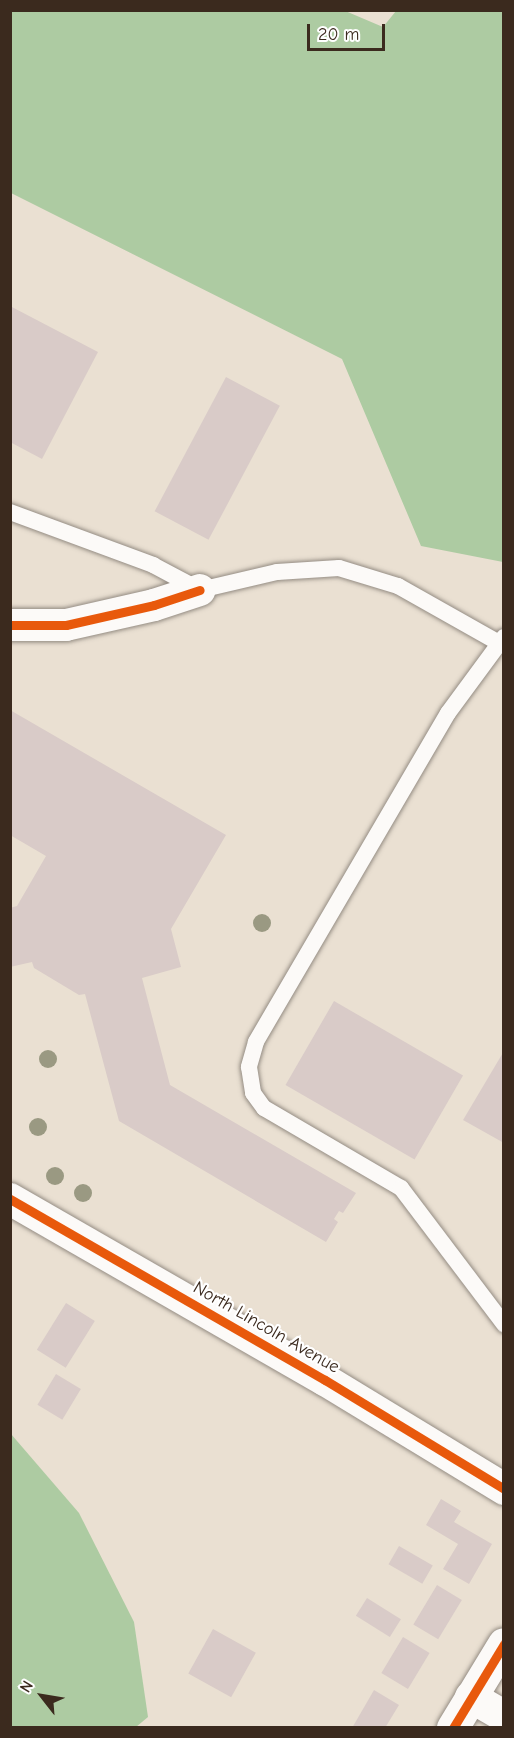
<!DOCTYPE html>
<html>
<head>
<meta charset="utf-8">
<style>
  body { margin:0 }
  #map { position:relative; width:514px; height:1738px; overflow:hidden; background:#eae0d2; font-family:"Comic Neue",sans-serif }
  div>[style] { position:absolute }
  .forest>* { inset:0; background:#adcba2 }
  .building>* { inset:0; background:#d9cbc8; transform-origin:0 0 }
  .roads { filter:drop-shadow(0 0 2px #948c83) drop-shadow(0 0 2px #948c83) }
  .service>* { height:16px; margin:-8px; padding:0 8px; transform-origin:8px; border-radius:8px; background:#fcfaf8 }
  .minor>* { height:32px; margin:-16px; padding:0 16px; transform-origin:16px; border-radius:16px; background:#fcfaf8 }
  .cycleway>* { height:9px; margin:-4.5px; padding:0 4.5px; transform-origin:4.5px; border-radius:4.5px; background:#e8590c }
  .trees>* { width:18px; height:18px; margin:-9px; border-radius:50%; background:#9a9982 }
  span { translate:-50% -50%; white-space:nowrap; text-align:center; line-height:1.15; -webkit-text-stroke:4.5px #fff; paint-order:stroke }
  .street-label { font-size:18px; color:#3b2a1e }
  .frame { position:absolute; inset:0; border:12px solid #3b2a1e; pointer-events:none }
  .north { position:absolute; left:12px; top:1666px; width:60px; height:60px; -webkit-text-stroke:4px #fff; paint-order:stroke; rotate:301deg; font-size:16px; font-weight:700; line-height:24px; text-align:center; color:#3b2a1e }
  .north::after { content:''; display:block; margin:auto; width:21px; height:27px; background:#3b2a1e; clip-path:polygon(50% 0,100% 100%,50% 72%,0 100%) }
  .scale { position:absolute; left:307px; top:24px; width:78px; height:27px; box-sizing:border-box; border:3px solid #3b2a1e; border-top:0; padding-left:8px; font-size:18px; line-height:21px; white-space:nowrap; color:#3b2a1e; -webkit-text-stroke:4px #fff; paint-order:stroke }
</style>
</head>
<body>
<div id="map">
  <div class="forest">
    <i style="clip-path:polygon(343px 10px,383px 27px,396px 11px,503px 11px,503px 562px,421px 546px,342px 359px,11px 193px,11px 11px)"></i>
    <i style="clip-path:polygon(11px 1434px,79px 1513px,134px 1622px,148px 1717px,136px 1727px,11px 1727px)"></i>
  </div>
  <div class="building">
    <i style="clip-path:polygon(10px 306px,98px 352px,42px 459px,10px 442px)"></i>
    <i style="left:226px;top:377px;width:61px;height:152px;rotate:28deg"></i>
    <i style="clip-path:polygon(10px 710px,226px 835px,171px 929px,181px 967px,142px 978px,170px 1085px,356px 1193px,343px 1213px,339px 1211px,334px 1219px,338px 1222px,326px 1242px,119px 1121px,85px 994px,79px 995px,34px 968px,32px 962px,10px 967px,10px 908px,17px 906px,46px 856px,10px 835px)"></i>
    <i style="left:334px;top:1001px;width:149px;height:97px;rotate:30deg"></i>
    <i style="clip-path:polygon(504px 1051px,504px 1143px,463px 1120px)"></i>
    <i style="left:66px;top:1303px;width:34px;height:55px;rotate:32deg"></i>
    <i style="left:56px;top:1374px;width:29px;height:36px;rotate:31deg"></i>
    <i style="clip-path:polygon(441px 1499px,461px 1511px,454px 1522px,492px 1544px,469px 1584px,443px 1569px,458px 1544px,426px 1525px)"></i>
    <i style="left:399px;top:1546px;width:39px;height:21px;rotate:30deg"></i>
    <i style="left:437px;top:1585px;width:29px;height:46px;rotate:31deg"></i>
    <i style="left:367px;top:1598px;width:40px;height:21px;rotate:32deg"></i>
    <i style="left:213px;top:1629px;width:49px;height:51px;rotate:29deg"></i>
    <i style="left:403px;top:1637px;width:31px;height:42px;rotate:31deg"></i>
    <i style="clip-path:polygon(374px 1690px,399px 1705px,385px 1728px,352px 1728px)"></i>
  </div>
  <div class="roads">
    <div class="service">
      <i style="left:10px;top:512px;width:153px;rotate:20.3deg"></i>
      <i style="left:153px;top:565px;width:53px;rotate:28deg"></i>
      <i style="left:200px;top:590px;width:79px;rotate:-13.2deg"></i>
      <i style="left:277px;top:572px;width:62px;rotate:-3.7deg"></i>
      <i style="left:339px;top:568px;width:62px;rotate:17deg"></i>
      <i style="left:398px;top:586px;width:116px;rotate:29.4deg"></i>
      <i style="left:504px;top:637px;width:94px;rotate:126.4deg"></i>
      <i style="left:448px;top:713px;width:381px;rotate:120.3deg"></i>
      <i style="left:256px;top:1042px;width:26px;rotate:106deg"></i>
      <i style="left:249px;top:1067px;width:26px;rotate:81deg"></i>
      <i style="left:253px;top:1093px;width:19px;rotate:54deg"></i>
      <i style="left:264px;top:1108px;width:159px;rotate:30.3deg"></i>
      <i style="left:401px;top:1188px;width:171px;rotate:52.9deg"></i>
    </div>
    <div class="minor">
      <i style="left:10px;top:625px;width:56px"></i>
      <i style="left:66px;top:625px;width:90px;rotate:-12.8deg"></i>
      <i style="left:154px;top:605px;width:48px;rotate:-18.1deg"></i>
      <i style="left:10px;top:1199px;width:363px;rotate:29.9deg"></i>
      <i style="left:325px;top:1380px;width:210px;rotate:31.3deg"></i>
      <i style="left:471px;top:1697px;width:38px;rotate:30deg"></i>
      <i style="left:453px;top:1728px;width:98px;rotate:-58.7deg"></i>
    </div>
  </div>
  <div class="cycleway">
    <i style="left:10px;top:625px;width:56px"></i>
    <i style="left:66px;top:625px;width:90px;rotate:-12.8deg"></i>
    <i style="left:154px;top:605px;width:48px;rotate:-18.1deg"></i>
    <i style="left:10px;top:1199px;width:363px;rotate:29.9deg"></i>
    <i style="left:325px;top:1380px;width:210px;rotate:31.3deg"></i>
    <i style="left:453px;top:1728px;width:98px;rotate:-58.7deg"></i>
  </div>
  <div class="trees">
    <i style="left:262px;top:923px"></i>
    <i style="left:48px;top:1059px"></i>
    <i style="left:38px;top:1127px"></i>
    <i style="left:55px;top:1176px"></i>
    <i style="left:83px;top:1193px"></i>
  </div>
  <div class="street-label">
    <span style="left:266px;top:1328px;rotate:30deg">North Lincoln Avenue</span>
  </div>
  <div class="frame"></div>
  <div class="north">N</div>
  <div class="scale">20 m</div>
</div>
</body>
</html>
